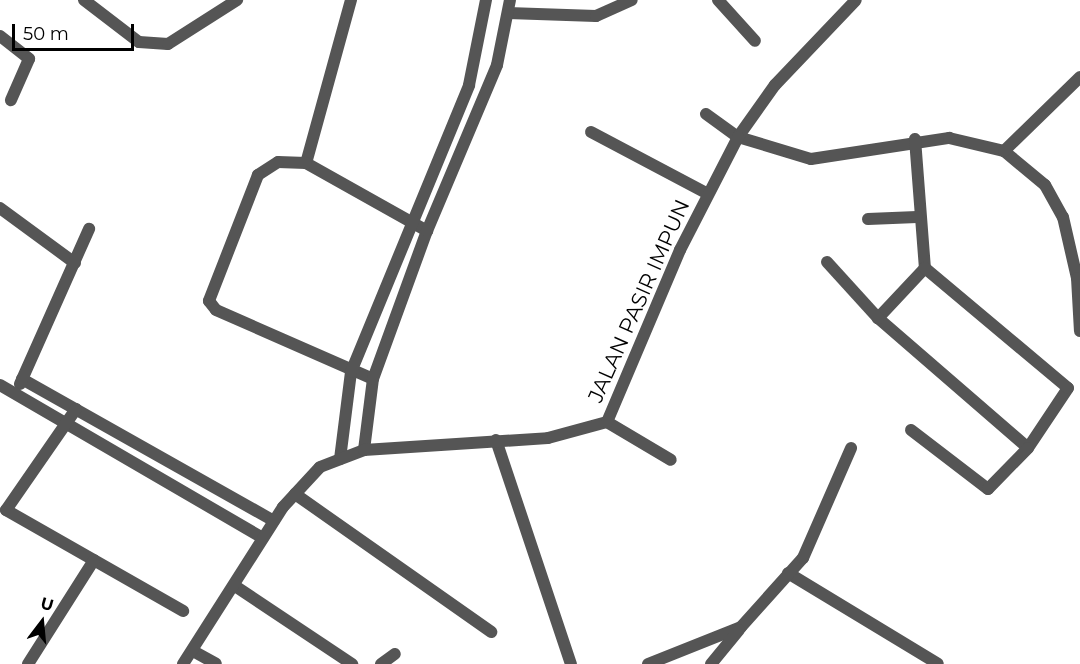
<!DOCTYPE html>
<html>
<head>
<meta charset="utf-8">
<style>
  body { margin:0 }
  #map { position:relative; width:1080px; height:664px; overflow:hidden; background:#fff; font-family:Montserrat,sans-serif }
  div>[style] { position:absolute }
  .minor>* { height:12px; margin:-6px; padding:0 6px; transform-origin:6px; border-radius:6px; background:#555 }
  .tertiary>* { height:12px; margin:-6px; padding:0 6px; transform-origin:6px; border-radius:6px; background:#555 }
  span { translate:-50% -50%; white-space:nowrap; text-align:center; line-height:1.15; -webkit-text-stroke:6px #fff; paint-order:stroke }
  .street-label { font-size:21px; color:#000 }
  .north { position:absolute; left:12px; top:592px; width:60px; height:60px; -webkit-text-stroke:4px #fff; paint-order:stroke; rotate:16deg; font-size:16px; font-weight:700; line-height:24px; text-align:center; color:#000 }
  .north::after { content:''; display:block; margin:auto; width:21px; height:27px; background:#000; clip-path:polygon(50% 0,100% 100%,50% 72%,0 100%) }
  .scale { position:absolute; left:12px; top:24px; width:122px; height:27px; box-sizing:border-box; border:3px solid #000; border-top:0; padding-left:8px; font-size:18px; line-height:21px; white-space:nowrap; color:#000; -webkit-text-stroke:4px #fff; paint-order:stroke }
</style>
</head>
<body>
<div id="map">
  <div class="minor">
    <i style="left:84px;top:0;width:69px;rotate:37.4deg"></i>
    <i style="left:139px;top:42px;width:29px;rotate:4deg"></i>
    <i style="left:168px;top:44px;width:82px;rotate:-32.5deg"></i>
    <i style="left:351px;top:0;width:169px;rotate:105.4deg"></i>
    <i style="left:306px;top:163px;width:139px;rotate:29.3deg"></i>
    <i style="left:718px;top:0;width:55px;rotate:47.9deg"></i>
    <i style="left:508px;top:13px;width:88px;rotate:2deg"></i>
    <i style="left:596px;top:16px;width:39px;rotate:-24deg"></i>
    <i style="left:0;top:36px;width:37px;rotate:38deg"></i>
    <i style="left:29px;top:59px;width:45px;rotate:113.7deg"></i>
    <i style="left:706px;top:114px;width:39px;rotate:36deg"></i>
    <i style="left:738px;top:137px;width:76px;rotate:16.8deg"></i>
    <i style="left:811px;top:159px;width:140px;rotate:-8.7deg"></i>
    <i style="left:949px;top:138px;width:57px;rotate:13.3deg"></i>
    <i style="left:1004px;top:151px;width:53px;rotate:39.7deg"></i>
    <i style="left:1045px;top:185px;width:37px;rotate:61deg"></i>
    <i style="left:1063px;top:217px;width:63px;rotate:77.1deg"></i>
    <i style="left:1077px;top:278px;width:53px;rotate:86.8deg"></i>
    <i style="left:591px;top:132px;width:132px;rotate:27.9deg"></i>
    <i style="left:738px;top:137px;width:64px;rotate:-54.6deg"></i>
    <i style="left:775px;top:85px;width:117px;rotate:-46.4deg"></i>
    <i style="left:915px;top:139px;width:129px;rotate:85.6deg"></i>
    <i style="left:925px;top:268px;width:69px;rotate:133.2deg"></i>
    <i style="left:878px;top:318px;width:198px;rotate:40.9deg"></i>
    <i style="left:1028px;top:448px;width:72px;rotate:-56.3deg"></i>
    <i style="left:1068px;top:388px;width:187px;rotate:-140deg"></i>
    <i style="left:1004px;top:151px;width:106px;rotate:-44.2deg"></i>
    <i style="left:306px;top:163px;width:28px;rotate:-178deg"></i>
    <i style="left:278px;top:162px;width:24px;rotate:147deg"></i>
    <i style="left:258px;top:175px;width:135px;rotate:111.3deg"></i>
    <i style="left:209px;top:301px;width:11px;rotate:52deg"></i>
    <i style="left:216px;top:310px;width:171px;rotate:23.7deg"></i>
    <i style="left:0;top:208px;width:93px;rotate:36.3deg"></i>
    <i style="left:868px;top:219px;width:49px;rotate:-2.3deg"></i>
    <i style="left:827px;top:262px;width:76px;rotate:47.7deg"></i>
    <i style="left:22px;top:379px;width:289px;rotate:29.4deg"></i>
    <i style="left:20px;top:384px;width:170px;rotate:-66deg"></i>
    <i style="left:0;top:385px;width:304px;rotate:30.2deg"></i>
    <i style="left:76px;top:409px;width:123px;rotate:124.7deg"></i>
    <i style="left:6px;top:510px;width:204px;rotate:29.7deg"></i>
    <i style="left:607px;top:422px;width:74px;rotate:30.7deg"></i>
    <i style="left:911px;top:430px;width:97px;rotate:37.5deg"></i>
    <i style="left:988px;top:489px;width:57px;rotate:-45.7deg"></i>
    <i style="left:496px;top:440px;width:236px;rotate:71.5deg"></i>
    <i style="left:364px;top:450px;width:72px;rotate:-82.8deg"></i>
    <i style="left:373px;top:379px;width:158px;rotate:-70deg"></i>
    <i style="left:427px;top:231px;width:180px;rotate:-67.1deg"></i>
    <i style="left:497px;top:65px;width:66px;rotate:-78.7deg"></i>
    <i style="left:340px;top:459px;width:88px;rotate:-82.8deg"></i>
    <i style="left:351px;top:372px;width:310px;rotate:-67.6deg"></i>
    <i style="left:469px;top:85px;width:87px;rotate:-78.7deg"></i>
    <i style="left:295px;top:494px;width:240px;rotate:35.1deg"></i>
    <i style="left:788px;top:573px;width:175px;rotate:31.2deg"></i>
    <i style="left:235px;top:586px;width:141px;rotate:33.7deg"></i>
    <i style="left:193px;top:651px;width:26px;rotate:29deg"></i>
    <i style="left:28px;top:664px;width:123px;rotate:-57.6deg"></i>
    <i style="left:381px;top:664px;width:17px;rotate:-36deg"></i>
    <i style="left:648px;top:664px;width:100px;rotate:-21.7deg"></i>
    <i style="left:741px;top:627px;width:93px;rotate:-48.1deg"></i>
    <i style="left:803px;top:558px;width:120px;rotate:-66.4deg"></i>
    <i style="left:711px;top:664px;width:44px;rotate:-50.5deg"></i>
  </div>
  <div class="tertiary">
    <i style="left:183px;top:664px;width:186px;rotate:-57.5deg"></i>
    <i style="left:283px;top:507px;width:54px;rotate:-47.2deg"></i>
    <i style="left:320px;top:467px;width:47px;rotate:-21.1deg"></i>
    <i style="left:364px;top:450px;width:184px;rotate:-3.7deg"></i>
    <i style="left:548px;top:438px;width:61px;rotate:-15.2deg"></i>
    <i style="left:607px;top:422px;width:187px;rotate:-67deg"></i>
    <i style="left:680px;top:250px;width:127px;rotate:-62.8deg"></i>
  </div>
  <div class="street-label">
    <span style="left:639px;top:301px;rotate:-66deg">JALAN PASIR IMPUN</span>
  </div>
  <div class="north">U</div>
  <div class="scale">50 m</div>
</div>
</body>
</html>
